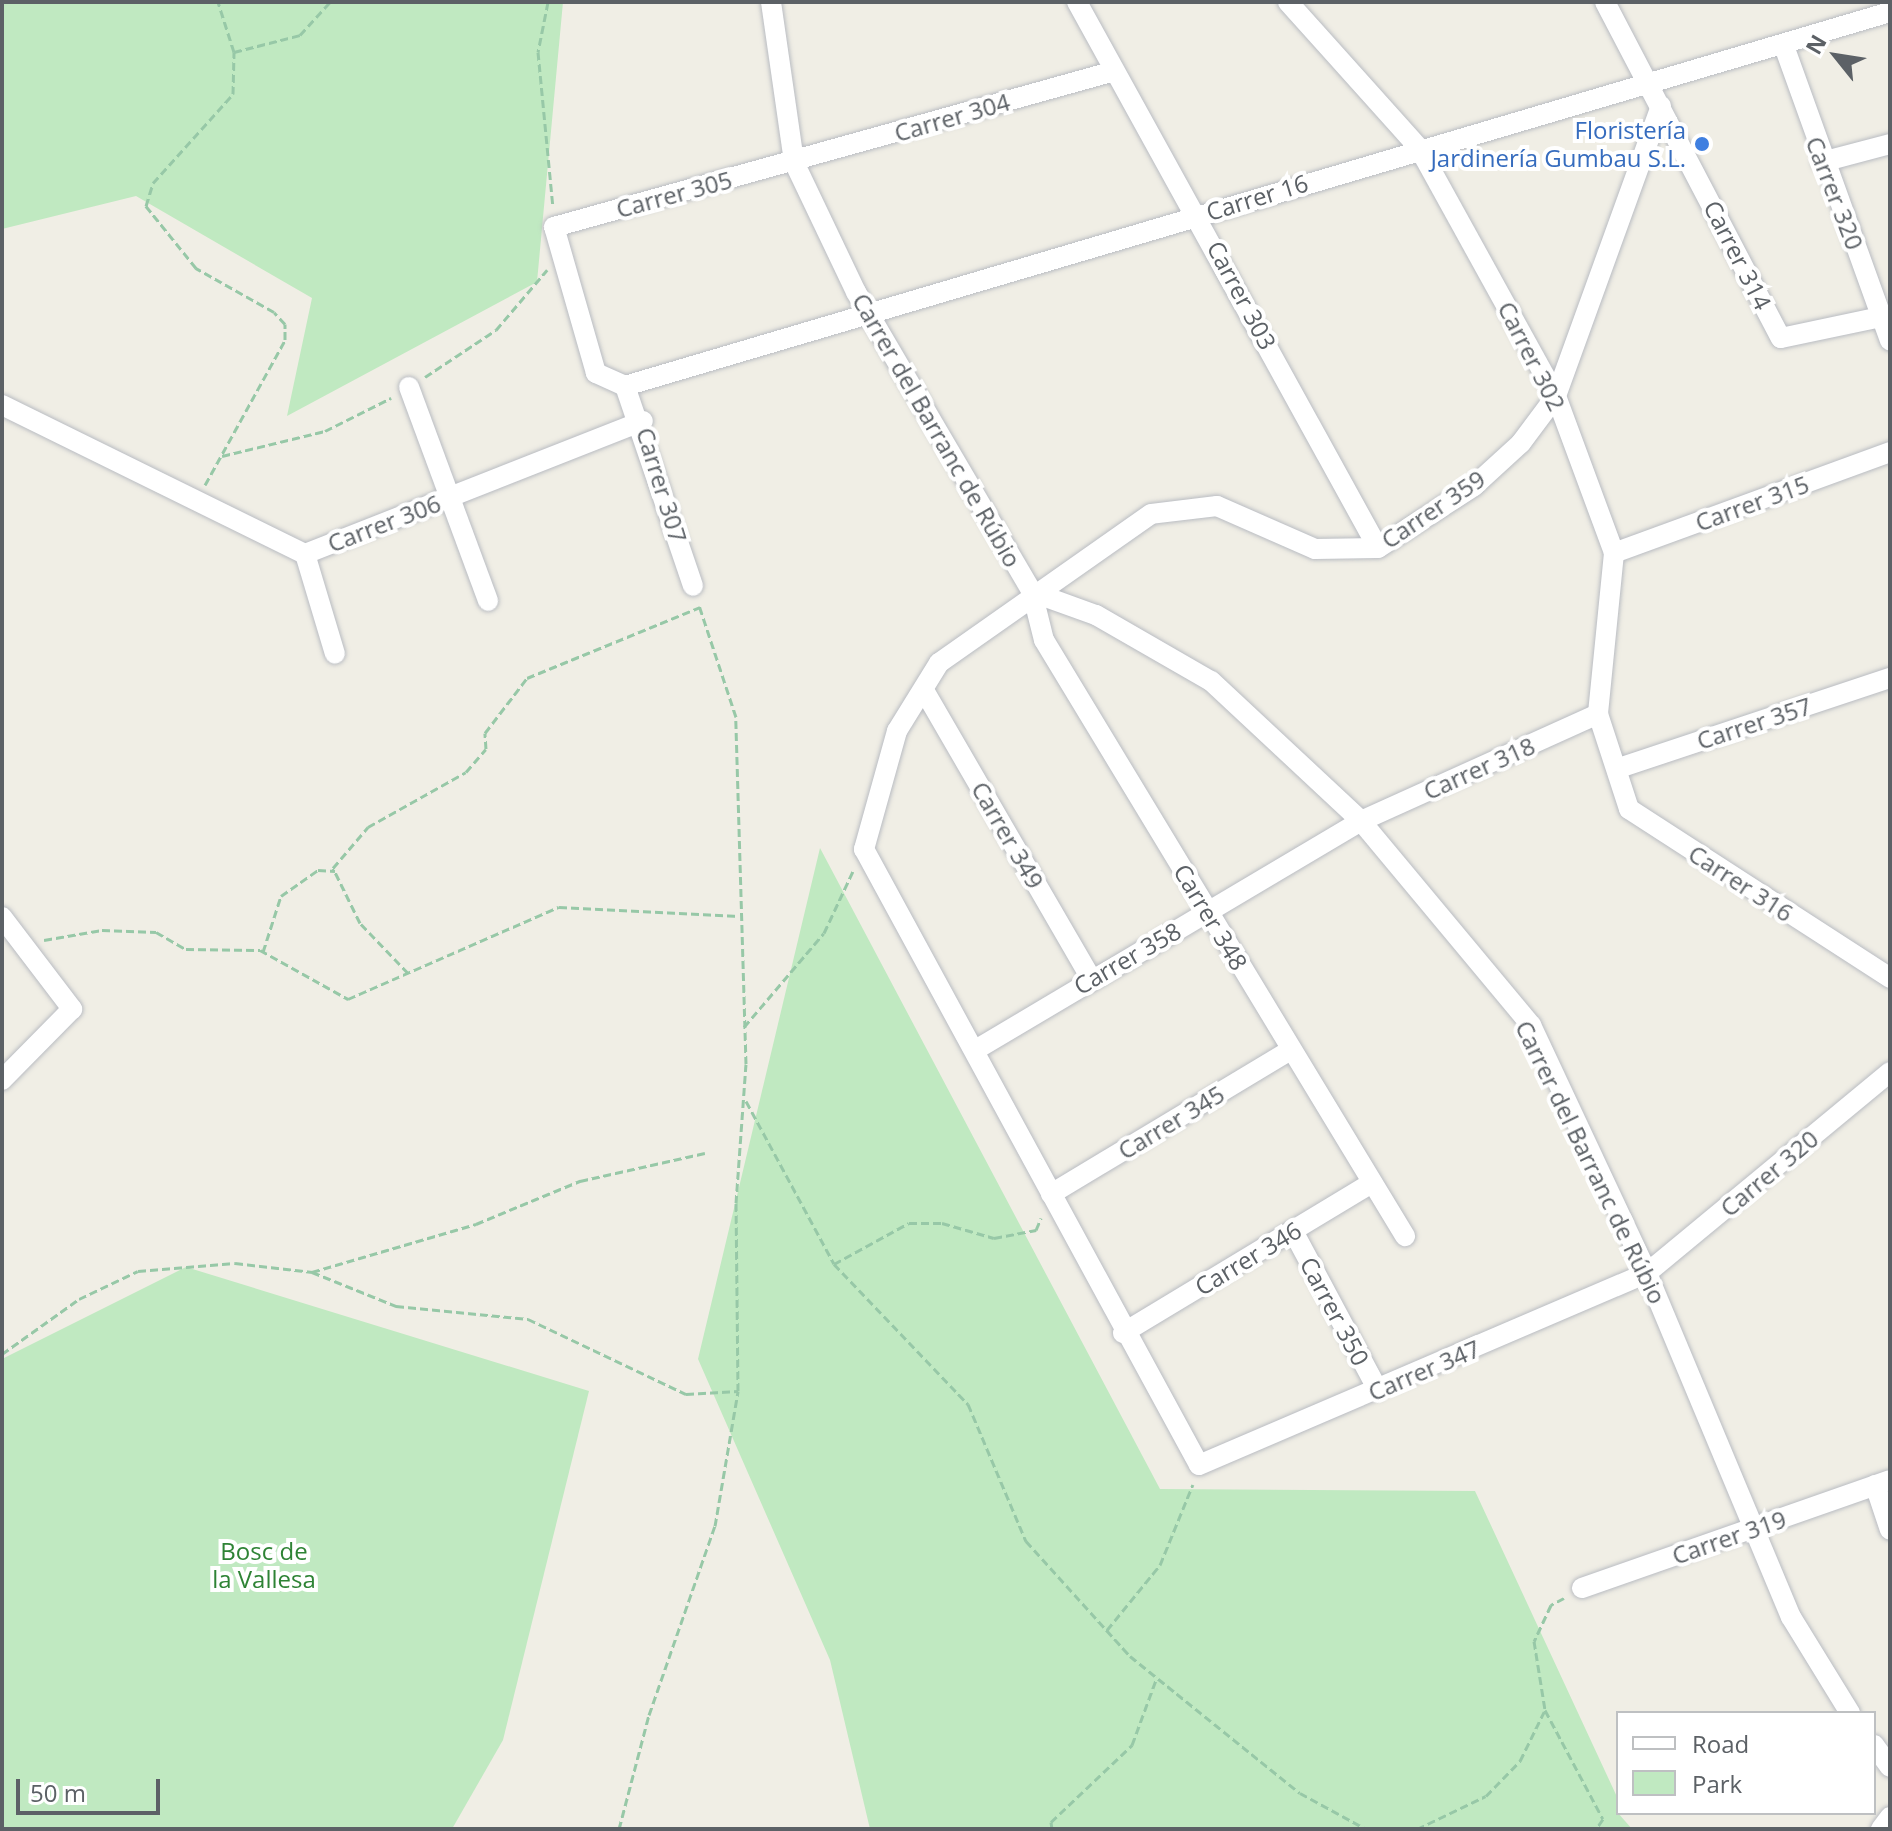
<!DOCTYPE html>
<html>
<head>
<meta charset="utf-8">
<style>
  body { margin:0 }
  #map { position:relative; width:1892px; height:1831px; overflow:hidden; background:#f0eee5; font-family:"Open Sans",sans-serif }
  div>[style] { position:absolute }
  .green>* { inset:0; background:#c0e9c1 }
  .path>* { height:3px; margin-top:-1.5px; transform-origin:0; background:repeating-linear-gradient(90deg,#97c8a7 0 8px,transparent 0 12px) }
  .roads { filter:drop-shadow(0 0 2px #b9bcc2) drop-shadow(0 0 2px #b9bcc2) }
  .minor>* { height:20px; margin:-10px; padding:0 10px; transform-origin:10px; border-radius:10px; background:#fff }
  .dots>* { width:22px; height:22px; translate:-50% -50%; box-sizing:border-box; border:4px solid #fff; border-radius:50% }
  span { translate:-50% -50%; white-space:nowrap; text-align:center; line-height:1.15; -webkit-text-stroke:8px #fff; paint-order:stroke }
  .street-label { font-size:24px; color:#5c6166 }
  .shop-label { font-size:24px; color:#366cbe }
  .right { translate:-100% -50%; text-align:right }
  .park-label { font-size:24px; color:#2e8335 }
  .frame { position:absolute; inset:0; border:4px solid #5c6166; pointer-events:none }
  .legend { position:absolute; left:1616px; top:1711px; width:260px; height:104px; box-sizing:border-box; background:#fff; border:2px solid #bec0c2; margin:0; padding:10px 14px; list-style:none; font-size:24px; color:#5c6166 }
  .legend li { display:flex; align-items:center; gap:16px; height:40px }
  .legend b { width:40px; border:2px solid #bec0c2 }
  .north { position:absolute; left:1796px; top:16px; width:80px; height:80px; -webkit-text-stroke:6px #fff; paint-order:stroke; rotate:300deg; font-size:22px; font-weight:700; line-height:32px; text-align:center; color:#5c6166 }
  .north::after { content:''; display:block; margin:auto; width:28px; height:36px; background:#5c6166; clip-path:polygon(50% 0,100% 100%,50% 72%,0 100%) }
  .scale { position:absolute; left:16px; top:1779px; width:144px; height:36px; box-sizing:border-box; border:4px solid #5c6166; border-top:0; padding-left:10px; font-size:24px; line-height:28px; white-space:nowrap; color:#5c6166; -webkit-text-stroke:6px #fff; paint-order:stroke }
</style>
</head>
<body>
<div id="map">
  <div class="green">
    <i style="clip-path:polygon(2px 2px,563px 2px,537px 282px,287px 416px,312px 298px,136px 196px,2px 229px)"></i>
    <i style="clip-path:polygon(820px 848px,1160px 1489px,1475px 1491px,1618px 1799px,1618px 1813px,1632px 1829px,870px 1829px,830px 1660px,698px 1359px)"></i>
    <i style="clip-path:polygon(186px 1267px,589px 1391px,503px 1740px,452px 1829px,2px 1829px,2px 1359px)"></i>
  </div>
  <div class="path">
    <i style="left:548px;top:2px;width:51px;rotate:101.3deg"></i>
    <i style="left:538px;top:52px;width:156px;rotate:84.5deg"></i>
    <i style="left:234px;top:52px;width:68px;rotate:-14.4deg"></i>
    <i style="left:300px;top:35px;width:45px;rotate:-47.7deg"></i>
    <i style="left:425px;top:377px;width:85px;rotate:-33.5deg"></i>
    <i style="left:496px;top:330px;width:79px;rotate:-49.6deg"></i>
    <i style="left:222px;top:456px;width:106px;rotate:-13.6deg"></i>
    <i style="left:325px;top:431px;width:74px;rotate:-26.6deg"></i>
    <i style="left:205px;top:485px;width:166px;rotate:-61.1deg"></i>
    <i style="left:285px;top:340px;width:16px;rotate:-90deg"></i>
    <i style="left:285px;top:324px;width:16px;rotate:-133deg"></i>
    <i style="left:274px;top:312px;width:90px;rotate:-150.6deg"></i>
    <i style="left:196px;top:268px;width:80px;rotate:-128.9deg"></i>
    <i style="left:146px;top:206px;width:24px;rotate:-73deg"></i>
    <i style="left:153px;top:183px;width:120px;rotate:-48deg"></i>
    <i style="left:233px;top:94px;width:42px;rotate:-88.6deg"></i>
    <i style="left:234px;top:52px;width:52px;rotate:-107.7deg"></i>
    <i style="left:44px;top:940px;width:59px;rotate:-9.8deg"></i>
    <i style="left:102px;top:930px;width:54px;rotate:2.1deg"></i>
    <i style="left:156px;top:932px;width:34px;rotate:30deg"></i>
    <i style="left:186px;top:949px;width:74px;rotate:0.8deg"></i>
    <i style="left:260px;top:950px;width:101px;rotate:29.1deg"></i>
    <i style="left:348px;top:999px;width:230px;rotate:-23.6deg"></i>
    <i style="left:559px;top:907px;width:180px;rotate:2.9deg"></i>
    <i style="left:263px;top:952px;width:59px;rotate:-72.2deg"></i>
    <i style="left:281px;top:896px;width:45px;rotate:-35.1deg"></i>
    <i style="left:318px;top:870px;width:17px;rotate:3deg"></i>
    <i style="left:408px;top:973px;width:69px;rotate:-133.8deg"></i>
    <i style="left:360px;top:923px;width:61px;rotate:-116.1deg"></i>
    <i style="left:333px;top:868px;width:54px;rotate:-49.5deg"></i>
    <i style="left:368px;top:827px;width:112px;rotate:-29.3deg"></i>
    <i style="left:466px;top:772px;width:30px;rotate:-49deg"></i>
    <i style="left:486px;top:749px;width:16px;rotate:-94deg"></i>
    <i style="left:485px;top:733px;width:69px;rotate:-52.6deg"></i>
    <i style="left:527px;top:678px;width:187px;rotate:-22.3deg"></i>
    <i style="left:744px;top:1027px;width:123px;rotate:-49.6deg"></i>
    <i style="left:824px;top:933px;width:68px;rotate:-64.9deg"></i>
    <i style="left:746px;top:1101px;width:185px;rotate:61.6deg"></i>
    <i style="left:834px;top:1264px;width:194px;rotate:46.3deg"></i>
    <i style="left:968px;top:1404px;width:149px;rotate:67.1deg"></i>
    <i style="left:1026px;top:1541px;width:155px;rotate:47.9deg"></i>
    <i style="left:1130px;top:1656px;width:218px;rotate:38.9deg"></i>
    <i style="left:1300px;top:1793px;width:75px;rotate:28.6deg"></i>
    <i style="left:834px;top:1264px;width:85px;rotate:-28.7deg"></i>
    <i style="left:909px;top:1223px;width:33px"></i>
    <i style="left:942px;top:1223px;width:54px;rotate:16.1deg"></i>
    <i style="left:994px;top:1238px;width:43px;rotate:-10.8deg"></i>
    <i style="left:1036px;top:1230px;width:13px;rotate:-67deg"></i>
    <i style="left:312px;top:1272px;width:91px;rotate:22deg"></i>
    <i style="left:396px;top:1306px;width:133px;rotate:5.6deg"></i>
    <i style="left:528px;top:1319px;width:175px;rotate:25.4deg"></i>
    <i style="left:686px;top:1394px;width:52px;rotate:-3.3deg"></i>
    <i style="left:2px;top:1354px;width:95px;rotate:-35.5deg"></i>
    <i style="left:79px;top:1299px;width:65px;rotate:-25.4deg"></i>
    <i style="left:138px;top:1271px;width:97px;rotate:-4.7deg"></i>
    <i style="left:235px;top:1263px;width:78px;rotate:6.7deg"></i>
    <i style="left:312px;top:1272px;width:171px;rotate:-16.3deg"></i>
    <i style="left:476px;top:1224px;width:113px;rotate:-22.5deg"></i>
    <i style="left:580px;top:1181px;width:128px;rotate:-12.6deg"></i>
    <i style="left:1564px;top:1598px;width:15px;rotate:152deg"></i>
    <i style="left:1551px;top:1605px;width:40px;rotate:115deg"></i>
    <i style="left:1534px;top:1641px;width:70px;rotate:80.9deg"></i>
    <i style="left:1545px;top:1710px;width:123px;rotate:62deg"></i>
    <i style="left:1603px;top:1819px;width:12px;rotate:125deg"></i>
    <i style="left:1107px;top:1630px;width:84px;rotate:-50.8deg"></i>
    <i style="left:1160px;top:1565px;width:87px;rotate:-67.8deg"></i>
    <i style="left:619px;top:1829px;width:118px;rotate:-75.3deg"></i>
    <i style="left:649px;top:1715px;width:200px;rotate:-70.8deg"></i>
    <i style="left:715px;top:1526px;width:137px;rotate:-80.3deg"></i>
    <i style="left:738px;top:1391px;width:188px;rotate:-90.6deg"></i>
    <i style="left:736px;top:1203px;width:139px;rotate:-85.9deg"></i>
    <i style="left:746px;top:1064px;width:347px;rotate:-91.7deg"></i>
    <i style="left:736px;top:717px;width:118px;rotate:-108.3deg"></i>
    <i style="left:1052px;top:1829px;width:7px;rotate:-98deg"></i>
    <i style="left:1051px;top:1822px;width:112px;rotate:-43.5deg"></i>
    <i style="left:1132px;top:1745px;width:72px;rotate:-69.8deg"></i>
    <i style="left:1417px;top:1829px;width:76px;rotate:-25.6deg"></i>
    <i style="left:1486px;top:1796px;width:49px;rotate:-45.8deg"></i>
    <i style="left:1520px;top:1761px;width:55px;rotate:-63.9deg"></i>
  </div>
  <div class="roads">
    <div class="minor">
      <i style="left:771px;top:2px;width:162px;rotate:81.8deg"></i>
      <i style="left:794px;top:162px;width:144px;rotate:64.5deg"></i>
      <i style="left:856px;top:292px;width:348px;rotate:59.6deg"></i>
      <i style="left:1032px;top:592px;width:68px;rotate:19.8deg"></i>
      <i style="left:1096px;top:615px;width:133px;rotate:29.9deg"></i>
      <i style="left:1211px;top:681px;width:205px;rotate:43deg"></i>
      <i style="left:1361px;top:821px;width:266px;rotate:50.2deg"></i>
      <i style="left:1531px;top:1025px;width:274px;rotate:64.9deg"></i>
      <i style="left:1647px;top:1273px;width:373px;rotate:67.3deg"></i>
      <i style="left:1791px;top:1617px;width:113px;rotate:58.4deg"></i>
      <i style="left:1077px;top:2px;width:623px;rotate:61.13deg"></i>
      <i style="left:1288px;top:2px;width:196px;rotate:48.1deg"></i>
      <i style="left:1419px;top:148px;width:283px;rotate:61.1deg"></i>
      <i style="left:1556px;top:396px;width:167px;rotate:69.7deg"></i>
      <i style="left:1614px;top:553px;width:162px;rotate:95.7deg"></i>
      <i style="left:1598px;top:714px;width:100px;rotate:71.9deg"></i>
      <i style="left:1629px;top:809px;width:311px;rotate:32.9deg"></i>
      <i style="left:1605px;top:2px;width:379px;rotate:62.4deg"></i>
      <i style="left:1781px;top:338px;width:111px;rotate:-11.9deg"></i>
      <i style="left:1784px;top:46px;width:313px;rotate:70.2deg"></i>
      <i style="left:1661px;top:106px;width:308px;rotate:109.9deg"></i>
      <i style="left:1556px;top:396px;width:59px;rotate:126.7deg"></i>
      <i style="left:1521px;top:443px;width:64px;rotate:137.5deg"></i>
      <i style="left:1474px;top:486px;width:114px;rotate:147.1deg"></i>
      <i style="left:1378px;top:548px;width:63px;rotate:179.1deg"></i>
      <i style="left:1315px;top:549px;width:107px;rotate:-156.3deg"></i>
      <i style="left:1217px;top:506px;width:66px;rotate:173.1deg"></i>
      <i style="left:1151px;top:514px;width:259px;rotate:144.9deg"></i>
      <i style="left:939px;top:663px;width:80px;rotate:121.7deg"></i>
      <i style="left:897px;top:731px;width:123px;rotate:105.6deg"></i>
      <i style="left:864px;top:849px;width:701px;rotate:61.46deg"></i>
      <i style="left:1199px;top:1465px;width:487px;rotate:-23.2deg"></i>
      <i style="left:1647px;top:1273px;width:315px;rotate:-39.6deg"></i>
      <i style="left:1822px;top:162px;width:70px;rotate:-14.8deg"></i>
      <i style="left:625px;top:386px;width:1319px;rotate:-16.47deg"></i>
      <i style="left:625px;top:386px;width:32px;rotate:-156deg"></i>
      <i style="left:596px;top:373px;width:152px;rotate:-106deg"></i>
      <i style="left:554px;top:227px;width:578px;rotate:-15.55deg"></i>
      <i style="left:625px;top:386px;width:211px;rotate:71.2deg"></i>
      <i style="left:409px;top:387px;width:228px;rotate:69.7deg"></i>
      <i style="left:2px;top:405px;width:338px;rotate:26.2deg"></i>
      <i style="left:305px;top:554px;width:363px;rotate:-21.5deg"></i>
      <i style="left:1614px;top:553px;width:294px;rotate:-20.1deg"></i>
      <i style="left:305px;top:554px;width:104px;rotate:73.3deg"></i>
      <i style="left:1032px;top:592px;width:49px;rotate:76deg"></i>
      <i style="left:1044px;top:640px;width:697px;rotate:58.8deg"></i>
      <i style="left:925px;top:692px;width:331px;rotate:59.9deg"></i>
      <i style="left:1619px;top:768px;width:286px;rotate:-18.4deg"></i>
      <i style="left:2px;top:917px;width:116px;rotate:52.7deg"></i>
      <i style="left:72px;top:1009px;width:100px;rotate:134.6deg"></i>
      <i style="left:977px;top:1049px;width:447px;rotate:-30.7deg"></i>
      <i style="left:1361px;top:821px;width:260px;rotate:-24.3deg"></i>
      <i style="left:1051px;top:1194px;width:280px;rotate:-31deg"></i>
      <i style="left:1293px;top:1231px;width:180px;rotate:61.9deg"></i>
      <i style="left:1123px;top:1333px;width:291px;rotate:-31.1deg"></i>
      <i style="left:1875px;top:1485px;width:47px;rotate:71.6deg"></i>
      <i style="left:1582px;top:1588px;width:326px;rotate:-19.3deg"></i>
      <i style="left:1874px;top:1745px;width:27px;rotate:54deg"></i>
      <i style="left:1881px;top:1829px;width:15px;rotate:-53deg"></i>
    </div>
  </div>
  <div class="dots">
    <i style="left:1702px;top:144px;background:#3f7fe0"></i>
  </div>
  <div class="street-label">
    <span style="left:952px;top:117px;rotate:-16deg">Carrer 304</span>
    <span style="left:1835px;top:193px;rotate:69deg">Carrer 320</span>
    <span style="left:674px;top:194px;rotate:-15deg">Carrer 305</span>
    <span style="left:1257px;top:197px;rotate:-17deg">Carrer 16</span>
    <span style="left:1738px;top:255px;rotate:63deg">Carrer 314</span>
    <span style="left:1242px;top:295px;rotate:62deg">Carrer 303</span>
    <span style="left:1532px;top:356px;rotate:63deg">Carrer 302</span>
    <span style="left:937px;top:430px;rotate:60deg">Carrer del Barranc de Rúbio</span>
    <span style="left:662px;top:485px;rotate:73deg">Carrer 307</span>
    <span style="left:1752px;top:503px;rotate:-20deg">Carrer 315</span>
    <span style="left:1433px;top:509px;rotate:-34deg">Carrer 359</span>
    <span style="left:384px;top:523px;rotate:-21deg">Carrer 306</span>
    <span style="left:1754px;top:723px;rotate:-18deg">Carrer 357</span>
    <span style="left:1479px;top:768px;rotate:-24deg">Carrer 318</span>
    <span style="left:1008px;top:835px;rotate:60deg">Carrer 349</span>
    <span style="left:1741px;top:883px;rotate:33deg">Carrer 316</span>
    <span style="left:1211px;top:917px;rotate:59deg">Carrer 348</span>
    <span style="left:1127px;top:958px;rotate:-30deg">Carrer 358</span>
    <span style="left:1171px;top:1122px;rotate:-31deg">Carrer 345</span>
    <span style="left:1591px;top:1162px;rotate:64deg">Carrer del Barranc de Rúbio</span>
    <span style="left:1769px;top:1173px;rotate:-40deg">Carrer 320</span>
    <span style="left:1248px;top:1258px;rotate:-31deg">Carrer 346</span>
    <span style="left:1335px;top:1311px;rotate:62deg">Carrer 350</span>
    <span style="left:1424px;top:1370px;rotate:-23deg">Carrer 347</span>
    <span style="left:1729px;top:1537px;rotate:-19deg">Carrer 319</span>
  </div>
  <div class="shop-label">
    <span class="right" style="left:1686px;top:144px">Floristería<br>Jardinería Gumbau S.L.</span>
  </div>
  <div class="park-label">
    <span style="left:264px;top:1565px">Bosc de<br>la Vallesa</span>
  </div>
  <div class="frame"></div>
  <ul class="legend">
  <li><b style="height:10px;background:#fff"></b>Road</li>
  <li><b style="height:22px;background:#c0e9c1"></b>Park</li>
  </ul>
  <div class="north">N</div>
  <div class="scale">50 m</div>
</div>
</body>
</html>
